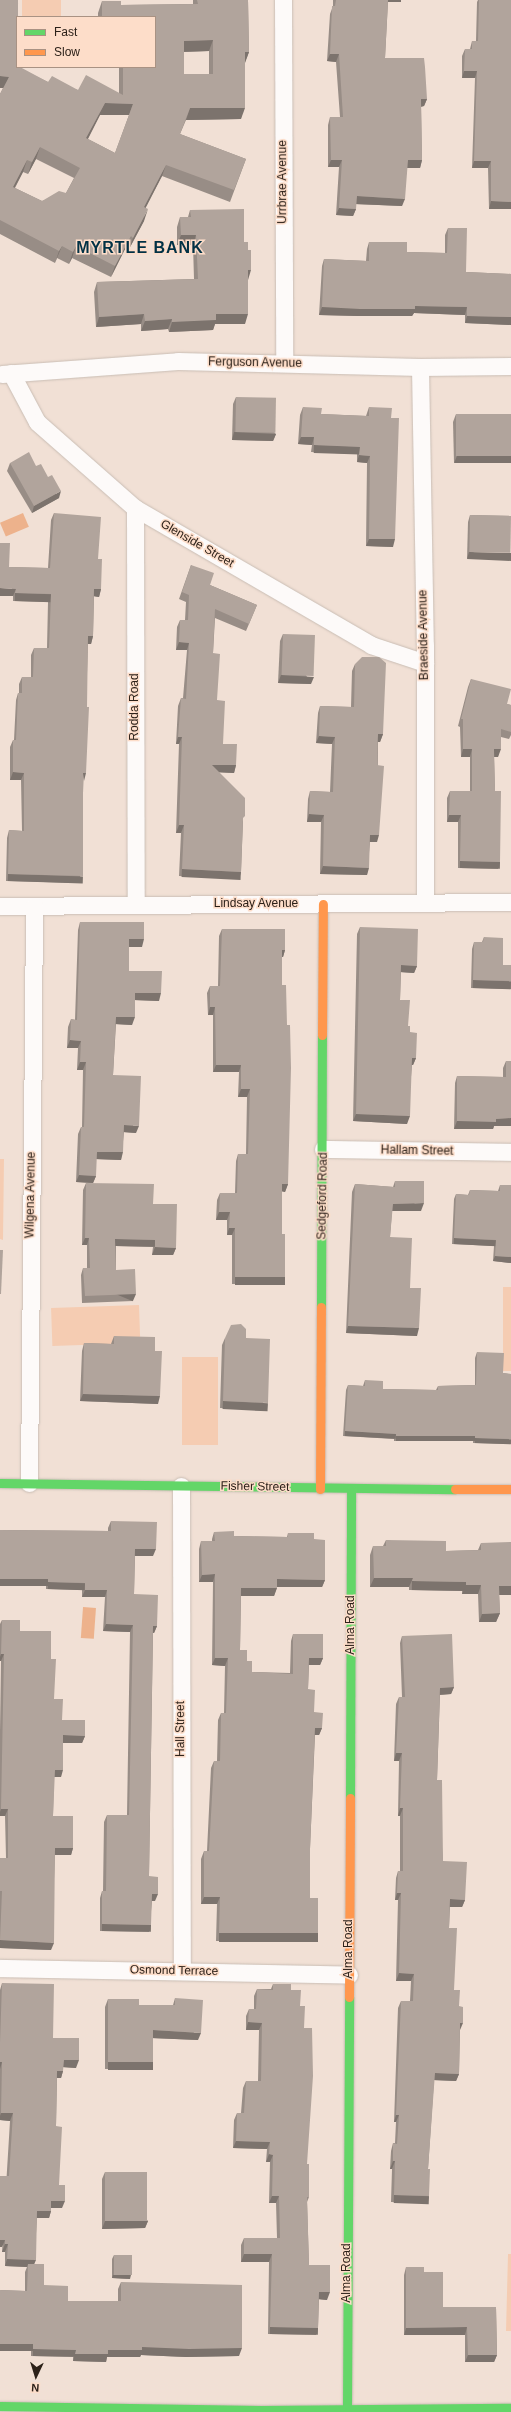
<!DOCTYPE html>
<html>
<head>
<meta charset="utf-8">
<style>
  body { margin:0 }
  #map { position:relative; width:511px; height:2412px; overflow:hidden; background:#f1e0d5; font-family:Arial,sans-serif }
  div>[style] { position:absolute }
  .green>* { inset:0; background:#f5ccb2; transform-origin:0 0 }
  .water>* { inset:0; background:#edb28c; transform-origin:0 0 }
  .roads { filter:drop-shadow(0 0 1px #c9bdb4) drop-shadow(0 0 1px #c9bdb4) }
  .street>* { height:17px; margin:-8.5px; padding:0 8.5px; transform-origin:8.5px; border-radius:8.5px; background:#fdfaf9 }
  .fast>* { height:9px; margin:-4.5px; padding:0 4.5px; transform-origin:4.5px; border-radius:4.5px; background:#63d668 }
  .slow>* { height:9px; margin:-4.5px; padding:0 4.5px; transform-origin:4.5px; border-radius:4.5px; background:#ff974d }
  .wall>* { inset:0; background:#988d86 }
  .shaded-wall>* { inset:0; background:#7c736d; transform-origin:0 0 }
  .building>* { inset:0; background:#b1a49c; transform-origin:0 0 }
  span { translate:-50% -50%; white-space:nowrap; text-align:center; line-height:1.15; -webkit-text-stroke:3px #fdddc9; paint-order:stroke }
  .street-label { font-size:12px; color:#2c2119 }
  .district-label { font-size:16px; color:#013145; font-weight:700; letter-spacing:1px }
  .legend { position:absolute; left:16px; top:16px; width:140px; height:52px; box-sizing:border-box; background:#fdddc9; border:1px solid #a99283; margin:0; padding:5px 7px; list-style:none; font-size:12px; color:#2c2119 }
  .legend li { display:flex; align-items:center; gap:8px; height:20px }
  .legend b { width:20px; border:1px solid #a99283 }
  .north { position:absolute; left:16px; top:2356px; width:40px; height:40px; -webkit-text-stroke:3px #fdddc9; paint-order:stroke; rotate:184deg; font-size:11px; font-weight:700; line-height:16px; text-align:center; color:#2c2119 }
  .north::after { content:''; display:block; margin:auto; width:14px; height:18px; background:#2c2119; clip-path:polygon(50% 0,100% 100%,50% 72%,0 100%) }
</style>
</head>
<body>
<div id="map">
  <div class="green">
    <i style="left:22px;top:0;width:39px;height:17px"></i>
    <i style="clip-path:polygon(0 1159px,4px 1159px,3px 1240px,0 1239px)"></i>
    <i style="left:503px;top:1287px;width:8px;height:84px"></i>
    <i style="left:139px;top:1305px;width:38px;height:88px;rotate:88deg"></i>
    <i style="left:182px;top:1357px;width:36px;height:88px"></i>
    <i style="clip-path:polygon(508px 2254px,511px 2254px,511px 2331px,506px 2331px)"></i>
  </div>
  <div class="water">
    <i style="left:23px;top:513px;width:15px;height:25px;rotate:67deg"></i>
    <i style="left:83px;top:1607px;width:13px;height:31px;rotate:4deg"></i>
  </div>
  <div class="roads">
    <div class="street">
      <i style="left:283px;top:0;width:363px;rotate:89.8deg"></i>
      <i style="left:420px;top:367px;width:278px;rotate:89deg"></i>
      <i style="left:425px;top:645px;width:258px;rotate:90deg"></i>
      <i style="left:11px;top:373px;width:55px;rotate:62deg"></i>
      <i style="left:37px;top:422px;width:130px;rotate:41.3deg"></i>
      <i style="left:135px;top:508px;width:273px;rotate:30.1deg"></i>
      <i style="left:371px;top:645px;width:57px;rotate:18.4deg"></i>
      <i style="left:2px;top:374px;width:176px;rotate:-4.2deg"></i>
      <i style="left:178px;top:361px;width:242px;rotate:1.4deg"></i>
      <i style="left:420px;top:367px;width:91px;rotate:-0.6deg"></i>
      <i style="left:135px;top:508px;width:397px;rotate:89.9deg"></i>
      <i style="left:0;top:906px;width:511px;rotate:-0.45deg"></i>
      <i style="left:323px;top:1149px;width:188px;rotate:0.9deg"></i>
      <i style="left:29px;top:1483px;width:577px;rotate:-89.5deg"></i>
      <i style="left:181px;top:1486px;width:485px;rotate:89.9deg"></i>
      <i style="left:0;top:1968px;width:349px;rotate:1.1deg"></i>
    </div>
    <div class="fast">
      <i style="left:321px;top:1307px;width:272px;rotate:-89.8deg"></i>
      <i style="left:0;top:1483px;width:455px;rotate:0.8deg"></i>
      <i style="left:350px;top:1798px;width:309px;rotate:-89.8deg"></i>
      <i style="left:0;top:2406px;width:261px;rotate:0.9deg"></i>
      <i style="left:261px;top:2410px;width:250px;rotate:-0.5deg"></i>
      <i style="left:347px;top:2409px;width:412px;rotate:-89.7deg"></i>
    </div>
    <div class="slow">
      <i style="left:322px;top:1035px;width:131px;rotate:-89.6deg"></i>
      <i style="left:320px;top:1489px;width:182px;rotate:-89.7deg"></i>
      <i style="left:455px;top:1489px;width:56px"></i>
      <i style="left:349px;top:1997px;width:199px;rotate:-89.7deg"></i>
    </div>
  </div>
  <div class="wall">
    <i style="clip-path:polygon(evenodd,0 0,17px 67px,48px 82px,78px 90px,119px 93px,119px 67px,155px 67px,155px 17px,98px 17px,98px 13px,102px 1px,121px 5px,193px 4px,193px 0,248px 0,249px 52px,245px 62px,241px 119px,186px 120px,180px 134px,246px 159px,230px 202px,162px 176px,145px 208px,144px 221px,129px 249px,126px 247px,111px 277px,72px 258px,69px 264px,57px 258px,55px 263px,0 234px,0 94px,3px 88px,0 88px,0 0,209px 51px,209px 74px,184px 74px,184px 52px,209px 51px,0 0,100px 115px,129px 115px,115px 153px,88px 139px,100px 115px,0 0,36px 159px,74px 178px,66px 193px,42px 201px,15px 188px,23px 172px,28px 174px,36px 159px)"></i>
    <i style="clip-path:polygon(333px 0,401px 0,400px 2px,388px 2px,385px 58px,427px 99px,424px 106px,421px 107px,422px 160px,420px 168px,407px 168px,402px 206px,356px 204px,356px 209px,353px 216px,336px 215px,339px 167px,328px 167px,328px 125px,330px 117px,340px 117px,336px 62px,327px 61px,330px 14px,333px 6px)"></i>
    <i style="clip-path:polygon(478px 0,511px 0,511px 209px,489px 209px,488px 168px,472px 168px,475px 78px,462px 78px,462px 56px,465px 49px,470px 49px,472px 41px,476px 41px,477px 2px)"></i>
    <i style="clip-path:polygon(190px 210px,244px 242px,248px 280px,245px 324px,215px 324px,213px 330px,169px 332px,168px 329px,141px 331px,141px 324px,96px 327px,94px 292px,97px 282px,194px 279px,193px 245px,177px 245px,177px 227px,180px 217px,188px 217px)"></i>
    <i style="clip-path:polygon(448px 228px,466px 272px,511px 274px,511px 325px,465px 323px,465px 315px,414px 313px,412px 316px,358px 316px,319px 315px,322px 266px,324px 259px,366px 261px,367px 249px,369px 242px,407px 252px,445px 253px,445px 235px)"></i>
    <i style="clip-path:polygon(236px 397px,276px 434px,273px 441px,232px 440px,233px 404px)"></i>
    <i style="clip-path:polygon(303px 407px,321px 414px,366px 416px,369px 407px,391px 418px,393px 547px,366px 546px,367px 463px,357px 462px,357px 454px,311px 452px,312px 445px,298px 444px,300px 415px)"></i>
    <i style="clip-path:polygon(456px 414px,511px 414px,454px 463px,453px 422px)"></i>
    <i style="clip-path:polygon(10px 463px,36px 466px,59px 498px,32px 513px,7px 471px)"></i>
    <i style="clip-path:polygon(54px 513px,98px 559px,101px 589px,99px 597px,94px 596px,93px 636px,91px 644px,88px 644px,80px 883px,6px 881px,7px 838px,9px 830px,22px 831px,21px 780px,10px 780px,10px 747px,13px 740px,14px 740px,16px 700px,18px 693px,19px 693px,19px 684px,22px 677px,31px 677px,31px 655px,34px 648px,47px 648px,48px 602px,13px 601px,13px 596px,9px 567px,48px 568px,51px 520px)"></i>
    <i style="clip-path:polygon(470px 515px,511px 516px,467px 559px,468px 522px)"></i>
    <i style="clip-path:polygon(191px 565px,210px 585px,257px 605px,246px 631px,215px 618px,213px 653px,217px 700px,223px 744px,236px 765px,234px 773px,219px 772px,243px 821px,241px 872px,239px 879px,179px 876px,181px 833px,176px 833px,179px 744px,176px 744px,178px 706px,181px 698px,183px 698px,187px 650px,176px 650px,177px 627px,180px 620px,185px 620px,186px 602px,179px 599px)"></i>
    <i style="clip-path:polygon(283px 634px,311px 684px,278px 683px,280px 641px)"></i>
    <i style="clip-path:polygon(355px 664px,383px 734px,380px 742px,378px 742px,377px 842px,370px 842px,367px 875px,320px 874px,321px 822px,307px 822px,308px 799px,310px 791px,330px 792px,332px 744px,316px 743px,318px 713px,320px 706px,351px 707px,352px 671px)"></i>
    <i style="clip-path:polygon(471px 679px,507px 704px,511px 705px,511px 735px,509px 739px,501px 737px,498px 757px,494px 757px,495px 791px,500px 862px,498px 869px,458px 868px,458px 822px,447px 822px,447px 798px,450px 791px,470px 791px,470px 757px,461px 757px,460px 727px,458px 726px,468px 687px)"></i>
    <i style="clip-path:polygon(80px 922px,142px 947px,129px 947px,129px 971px,159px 1001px,135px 1000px,132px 1025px,116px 1024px,113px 1075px,136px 1133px,124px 1132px,121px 1160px,96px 1159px,96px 1176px,93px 1183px,76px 1182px,78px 1134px,81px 1127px,82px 1127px,83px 1070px,77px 1070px,78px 1048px,67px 1048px,68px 1027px,71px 1019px,75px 1020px,78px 930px)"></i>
    <i style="clip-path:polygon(360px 927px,417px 966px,414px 973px,401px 972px,400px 1000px,410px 1032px,416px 1058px,413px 1065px,412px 1065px,407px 1124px,353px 1121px,357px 934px)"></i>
    <i style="clip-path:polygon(222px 929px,285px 950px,283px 957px,282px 957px,282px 985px,288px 1184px,285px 1192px,282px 1191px,282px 1284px,232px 1284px,232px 1235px,227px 1235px,227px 1220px,216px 1220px,217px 1200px,220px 1193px,235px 1193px,236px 1161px,238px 1154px,246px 1154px,247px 1097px,238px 1097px,239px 1072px,213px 1072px,213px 1015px,208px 1015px,207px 993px,210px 986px,218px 986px,219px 936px)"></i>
    <i style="clip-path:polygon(484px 937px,503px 965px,511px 965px,511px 989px,471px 988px,472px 949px,474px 942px,482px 942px)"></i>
    <i style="clip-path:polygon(506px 1061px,511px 1061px,511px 1126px,494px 1126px,493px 1129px,454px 1129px,455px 1083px,457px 1076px,503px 1077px,503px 1068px)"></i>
    <i style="clip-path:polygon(395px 1181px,421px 1211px,392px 1211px,390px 1237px,417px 1336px,346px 1333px,352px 1192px,355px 1184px,393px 1187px)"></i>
    <i style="clip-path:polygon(86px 1183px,153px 1204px,176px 1248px,173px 1255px,152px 1255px,153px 1247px,116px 1246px,116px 1270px,133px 1301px,82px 1303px,81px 1275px,83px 1268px,87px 1268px,87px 1245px,82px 1245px,83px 1190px)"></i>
    <i style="clip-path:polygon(500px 1185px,511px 1185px,511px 1263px,493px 1261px,494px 1246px,452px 1244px,454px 1199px,456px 1194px,468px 1195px,470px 1190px,498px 1191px)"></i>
    <i style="clip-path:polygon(114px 1336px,155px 1351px,158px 1404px,80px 1401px,82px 1351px,84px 1343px,111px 1344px)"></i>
    <i style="clip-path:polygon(225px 1338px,246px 1338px,265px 1410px,220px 1408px,222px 1345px)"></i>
    <i style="clip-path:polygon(477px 1352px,503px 1373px,511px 1374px,511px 1444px,473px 1443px,473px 1441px,394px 1441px,394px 1439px,343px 1436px,346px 1390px,348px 1385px,363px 1386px,365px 1380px,383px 1389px,436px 1390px,438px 1386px,475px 1385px,475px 1358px)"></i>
    <i style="clip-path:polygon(111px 1521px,153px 1556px,135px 1556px,134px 1594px,157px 1626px,154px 1633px,153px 1633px,149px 1876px,155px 1901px,152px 1901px,149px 1932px,100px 1931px,100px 1898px,102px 1891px,103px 1891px,104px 1822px,107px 1815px,127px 1815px,130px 1632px,103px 1631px,105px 1597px,82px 1597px,82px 1590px,46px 1589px,46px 1586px,0 1586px,0 1530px,108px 1531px,108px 1528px)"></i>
    <i style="clip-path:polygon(214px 1532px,234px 1536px,287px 1537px,288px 1533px,314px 1539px,325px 1580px,322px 1587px,277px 1587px,274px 1596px,241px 1596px,240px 1650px,252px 1672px,290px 1673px,291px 1641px,293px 1634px,323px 1658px,320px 1665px,309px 1665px,308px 1689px,314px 1712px,322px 1728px,319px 1735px,315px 1735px,310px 1849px,310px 1898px,315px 1941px,216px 1941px,217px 1904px,201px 1904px,201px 1859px,204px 1851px,207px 1851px,211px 1768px,214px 1761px,217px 1761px,218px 1720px,221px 1713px,224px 1713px,225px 1666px,212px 1665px,213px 1582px,199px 1582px,199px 1549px,201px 1541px,212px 1541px,212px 1539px)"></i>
    <i style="clip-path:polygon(386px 1540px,446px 1551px,478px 1550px,481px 1543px,511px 1595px,499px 1595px,500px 1613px,496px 1622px,479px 1622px,478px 1594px,462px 1594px,462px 1591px,409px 1590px,409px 1587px,370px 1587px,370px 1555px,373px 1546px,383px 1546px)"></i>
    <i style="clip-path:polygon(2px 1620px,20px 1631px,51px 1659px,54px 1699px,62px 1720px,85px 1736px,82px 1743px,63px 1743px,61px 1777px,54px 1777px,53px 1816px,73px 1848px,71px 1855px,55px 1855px,51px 1950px,0 1948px,0 1859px,6px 1858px,5px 1816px,0 1816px,0 1731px,1px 1661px,0 1661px,0 1624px)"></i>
    <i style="clip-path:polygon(402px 1636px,454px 1687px,451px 1694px,440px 1695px,437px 1780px,443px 1861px,465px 1900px,462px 1907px,450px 1907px,449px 1928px,454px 1990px,459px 2006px,460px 2030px,459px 2074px,456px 2081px,434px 2080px,428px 2169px,429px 2196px,427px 2203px,391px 2202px,392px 2169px,390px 2169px,391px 2151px,393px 2143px,395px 2143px,396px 2122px,394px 2122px,398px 2008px,401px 2001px,410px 2001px,411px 1981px,396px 1981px,398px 1900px,395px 1900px,396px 1878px,398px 1871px,400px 1871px,400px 1816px,398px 1816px,399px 1761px,394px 1761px,396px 1704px,399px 1697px,402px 1697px,400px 1643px)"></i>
    <i style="clip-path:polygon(2px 1983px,53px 2038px,76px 2068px,63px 2067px,63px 2071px,61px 2078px,57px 2078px,56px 2126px,59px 2185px,62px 2208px,51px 2208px,51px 2211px,49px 2218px,37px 2218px,34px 2264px,44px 2285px,68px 2301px,118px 2301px,118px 2289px,121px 2282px,239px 2356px,186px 2357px,141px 2355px,140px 2357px,107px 2357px,106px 2362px,73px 2361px,73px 2357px,31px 2356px,31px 2351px,0 2351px,0 2290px,25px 2291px,25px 2272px,27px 2267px,5px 2266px,5px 2252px,2px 2252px,10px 2121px,0 2120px,0 1990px)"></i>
    <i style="clip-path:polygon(273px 1984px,291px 1990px,300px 2006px,304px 2028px,307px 2164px,309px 2197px,307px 2202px,309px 2265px,327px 2300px,319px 2299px,318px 2328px,316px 2335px,268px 2334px,269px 2262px,241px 2262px,241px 2245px,244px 2238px,277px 2238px,276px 2203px,269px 2203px,270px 2162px,266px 2162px,267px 2149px,233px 2148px,234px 2120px,237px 2113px,241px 2113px,243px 2088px,246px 2081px,258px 2081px,259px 2030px,246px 2030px,246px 2016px,249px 2009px,254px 2009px,254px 1996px,257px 1989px,271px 1989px)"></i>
    <i style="clip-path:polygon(175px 1998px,198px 2040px,153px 2038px,150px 2069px,105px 2069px,105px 2007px,108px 1999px,139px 2005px,173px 2005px)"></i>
    <i style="clip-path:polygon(105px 2172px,148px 2221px,145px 2228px,102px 2229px,102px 2179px)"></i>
    <i style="clip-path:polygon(114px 2255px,130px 2279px,112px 2278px,112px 2259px)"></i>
    <i style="clip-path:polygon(406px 2267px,424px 2272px,443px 2307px,496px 2307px,497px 2355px,494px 2362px,465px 2362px,465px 2335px,404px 2335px,404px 2275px)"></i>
  </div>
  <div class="shaded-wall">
    <i style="left:386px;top:0;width:15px;height:2px"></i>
    <i style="clip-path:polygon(213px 40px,209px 51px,179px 52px,184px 41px)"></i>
    <i style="clip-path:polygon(245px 52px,249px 52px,245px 63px)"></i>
    <i style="clip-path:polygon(330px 54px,339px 54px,336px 62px,327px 61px)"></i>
    <i style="clip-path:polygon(464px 71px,477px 71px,475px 78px,462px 78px)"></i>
    <i style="clip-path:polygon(0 76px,9px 77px,5px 88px,0 88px)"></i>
    <i style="clip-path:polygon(421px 99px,427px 99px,424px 106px,418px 107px)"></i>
    <i style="clip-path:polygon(105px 103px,133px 104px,129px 115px,100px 115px,82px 150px,86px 138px)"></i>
    <i style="clip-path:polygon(190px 108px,245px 108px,241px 119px,186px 120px)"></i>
    <i style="clip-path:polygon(40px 147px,36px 159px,28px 174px,32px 162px)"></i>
    <i style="clip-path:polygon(27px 160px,23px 172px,9px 198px,13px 187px)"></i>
    <i style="clip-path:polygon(331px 160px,342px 160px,339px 167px,328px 167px)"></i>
    <i style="clip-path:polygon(408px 160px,422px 160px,420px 168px,405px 168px)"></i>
    <i style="clip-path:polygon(474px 161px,491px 161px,488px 168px,472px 168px)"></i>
    <i style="clip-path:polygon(166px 165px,162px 176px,140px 219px,144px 207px)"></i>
    <i style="clip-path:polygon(357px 196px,405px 199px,402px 206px,354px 204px)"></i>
    <i style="clip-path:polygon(491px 201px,511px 202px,511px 209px,489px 209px)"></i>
    <i style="clip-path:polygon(339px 208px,356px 209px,353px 216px,336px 215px)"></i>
    <i style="clip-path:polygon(148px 209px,144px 221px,129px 249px,133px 238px)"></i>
    <i style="clip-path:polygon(181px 235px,196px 235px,193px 245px,177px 245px)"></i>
    <i style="clip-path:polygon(131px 236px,126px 247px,111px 277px,115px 266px)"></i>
    <i style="clip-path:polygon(62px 246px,57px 258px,55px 263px,59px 251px)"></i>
    <i style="clip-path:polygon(76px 246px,72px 258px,69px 264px,73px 252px)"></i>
    <i style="clip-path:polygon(248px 270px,251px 270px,248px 280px)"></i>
    <i style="clip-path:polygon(415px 306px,467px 307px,465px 315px,414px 313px,412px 316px,358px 316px,319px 315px,322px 307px)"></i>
    <i style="clip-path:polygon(144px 314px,141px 324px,96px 327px,99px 317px)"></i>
    <i style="clip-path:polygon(216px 314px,248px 314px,245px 324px,215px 324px,213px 330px,169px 332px,172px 322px)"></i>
    <i style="clip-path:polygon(467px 316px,511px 317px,511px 325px,465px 323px)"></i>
    <i style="clip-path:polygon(172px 319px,168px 329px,141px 331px,145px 321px)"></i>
    <i style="clip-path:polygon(234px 432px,276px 434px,273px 441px,232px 440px)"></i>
    <i style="clip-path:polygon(301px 437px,314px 437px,312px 445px,298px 444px)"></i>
    <i style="left:314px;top:445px;width:46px;height:8px;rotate:2deg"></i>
    <i style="clip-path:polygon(359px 455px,370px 456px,367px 463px,357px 462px)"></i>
    <i style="clip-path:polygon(511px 455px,511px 463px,454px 463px,457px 456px)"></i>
    <i style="clip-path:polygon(61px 491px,59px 498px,32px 513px,34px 506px)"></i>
    <i style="clip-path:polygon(369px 539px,395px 539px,393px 547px,366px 546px)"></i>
    <i style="clip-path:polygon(469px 552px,511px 553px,511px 561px,467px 559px)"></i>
    <i style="clip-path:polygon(0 588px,16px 589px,13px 596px,0 596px)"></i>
    <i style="clip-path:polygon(94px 589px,101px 589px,99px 597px,92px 596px)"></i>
    <i style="left:15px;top:593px;width:36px;height:8px;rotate:2deg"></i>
    <i style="clip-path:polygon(88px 636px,93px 636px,91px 644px,85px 644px)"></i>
    <i style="clip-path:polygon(179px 642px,189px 643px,187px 650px,176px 650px)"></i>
    <i style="clip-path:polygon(281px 675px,314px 677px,311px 684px,278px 683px)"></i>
    <i style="clip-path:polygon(378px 734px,383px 734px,380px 742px,376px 742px)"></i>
    <i style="clip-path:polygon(319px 736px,335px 737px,332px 744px,316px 743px)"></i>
    <i style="clip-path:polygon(178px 737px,182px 737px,179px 744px,176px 744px)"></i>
    <i style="clip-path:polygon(463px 749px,472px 749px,470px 757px,461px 757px)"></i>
    <i style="clip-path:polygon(494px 749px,501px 749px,498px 757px,492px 757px)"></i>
    <i style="clip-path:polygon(212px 765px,236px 765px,234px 773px,209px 772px)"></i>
    <i style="clip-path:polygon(13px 772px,24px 773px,21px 780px,10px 780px)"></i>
    <i style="clip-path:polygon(83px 773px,86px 773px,84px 781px)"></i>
    <i style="clip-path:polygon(309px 814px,324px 815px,321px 822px,307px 822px)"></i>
    <i style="clip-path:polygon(449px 815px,461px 815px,458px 822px,447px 822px)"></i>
    <i style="clip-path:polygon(179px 825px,184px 825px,181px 833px,176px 833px)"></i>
    <i style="clip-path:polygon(370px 835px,379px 835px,377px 842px,368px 842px)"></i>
    <i style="left:460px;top:861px;width:40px;height:7px;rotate:1deg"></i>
    <i style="clip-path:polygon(323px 866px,369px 868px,367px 875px,320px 874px)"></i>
    <i style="left:182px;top:869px;width:59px;height:8px;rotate:3deg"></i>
    <i style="left:8px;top:874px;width:75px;height:7px;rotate:2deg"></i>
    <i style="clip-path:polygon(129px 939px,144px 939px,142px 947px,126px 947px)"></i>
    <i style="clip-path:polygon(282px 950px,285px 950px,283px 957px,279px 957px)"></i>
    <i style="clip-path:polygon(401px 965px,417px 966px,414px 973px,399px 972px)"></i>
    <i style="left:473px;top:980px;width:38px;height:8px;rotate:2deg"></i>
    <i style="clip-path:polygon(135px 993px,161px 993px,159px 1001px,133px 1000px)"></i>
    <i style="clip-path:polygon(210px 1007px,215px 1007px,213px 1015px,208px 1015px)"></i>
    <i style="clip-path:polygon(116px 1017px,135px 1017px,132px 1025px,114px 1024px)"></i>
    <i style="clip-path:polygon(70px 1040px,81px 1041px,78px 1048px,67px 1048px)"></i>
    <i style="clip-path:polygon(412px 1058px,416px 1058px,413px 1065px,410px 1065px)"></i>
    <i style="clip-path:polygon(80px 1062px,86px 1062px,83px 1070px,77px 1070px)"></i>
    <i style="clip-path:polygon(216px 1065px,241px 1065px,239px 1072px,213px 1072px)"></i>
    <i style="clip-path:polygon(241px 1089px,250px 1089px,247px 1097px,238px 1097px)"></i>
    <i style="clip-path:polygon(356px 1114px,410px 1116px,407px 1124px,353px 1121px)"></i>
    <i style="clip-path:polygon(511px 1118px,511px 1126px,494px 1126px,493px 1129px,454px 1129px,457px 1121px,496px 1119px)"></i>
    <i style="clip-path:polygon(124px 1125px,139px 1126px,136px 1133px,122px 1132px)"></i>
    <i style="clip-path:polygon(97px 1152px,123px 1152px,121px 1160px,94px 1159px)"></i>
    <i style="clip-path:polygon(79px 1175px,96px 1176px,93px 1183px,76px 1182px)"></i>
    <i style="clip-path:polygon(282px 1184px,288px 1184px,285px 1192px,280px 1191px)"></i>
    <i style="clip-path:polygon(424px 1203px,421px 1211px,390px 1211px,393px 1204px)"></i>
    <i style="clip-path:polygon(219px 1212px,230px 1212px,227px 1220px,216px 1220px)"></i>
    <i style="clip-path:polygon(229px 1228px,235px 1228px,232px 1235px,227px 1235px)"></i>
    <i style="clip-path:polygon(85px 1238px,89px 1238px,87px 1245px,82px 1245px)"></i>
    <i style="left:454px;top:1238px;width:42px;height:6px;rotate:3deg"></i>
    <i style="left:115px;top:1239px;width:40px;height:7px;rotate:1deg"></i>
    <i style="clip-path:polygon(155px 1247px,176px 1248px,173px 1255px,152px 1255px)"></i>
    <i style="clip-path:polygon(495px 1256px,511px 1257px,511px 1263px,493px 1261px)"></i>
    <i style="left:235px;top:1277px;width:50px;height:8px"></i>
    <i style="left:136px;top:1294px;width:8px;height:51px;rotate:113deg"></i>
    <i style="clip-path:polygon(348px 1326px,419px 1328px,417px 1336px,346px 1333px)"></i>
    <i style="clip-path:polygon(83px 1394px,160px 1396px,158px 1404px,80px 1401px)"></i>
    <i style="left:223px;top:1401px;width:45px;height:8px;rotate:3deg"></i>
    <i style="left:345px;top:1431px;width:51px;height:5px;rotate:3deg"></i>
    <i style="left:396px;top:1436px;width:79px;height:5px"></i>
    <i style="left:475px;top:1438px;width:36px;height:5px;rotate:2deg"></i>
    <i style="clip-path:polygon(135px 1549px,156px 1549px,153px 1556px,133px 1556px)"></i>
    <i style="clip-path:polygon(215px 1574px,213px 1582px,199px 1582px,202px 1575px)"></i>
    <i style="clip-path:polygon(374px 1578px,413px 1578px,409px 1587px,370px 1587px)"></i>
    <i style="left:0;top:1579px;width:48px;height:7px"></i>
    <i style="clip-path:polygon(277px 1579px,325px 1580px,322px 1587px,274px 1587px)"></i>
    <i style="left:412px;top:1581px;width:54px;height:9px;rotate:1deg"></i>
    <i style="left:48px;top:1582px;width:37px;height:7px;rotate:2deg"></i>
    <i style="clip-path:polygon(466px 1585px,481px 1585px,478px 1594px,462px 1594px)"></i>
    <i style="clip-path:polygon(499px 1586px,511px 1586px,511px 1595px,496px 1595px)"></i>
    <i style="clip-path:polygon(241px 1588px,277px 1588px,274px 1596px,238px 1596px)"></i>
    <i style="clip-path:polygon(85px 1590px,107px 1590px,105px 1597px,82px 1597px)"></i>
    <i style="clip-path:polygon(500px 1613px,496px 1622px,479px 1622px,482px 1614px)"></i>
    <i style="clip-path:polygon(106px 1624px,133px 1625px,130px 1632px,103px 1631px)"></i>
    <i style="clip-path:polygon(153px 1626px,157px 1626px,154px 1633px,151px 1632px)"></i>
    <i style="clip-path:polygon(1px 1654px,4px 1654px,1px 1661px,0 1661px,0 1657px)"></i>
    <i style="clip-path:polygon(215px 1658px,228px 1658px,225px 1666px,212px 1665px)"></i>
    <i style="clip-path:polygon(309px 1658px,323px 1658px,320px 1665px,307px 1665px)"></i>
    <i style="clip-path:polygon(454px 1687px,451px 1694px,437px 1695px,440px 1688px)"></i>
    <i style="clip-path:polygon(315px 1728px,322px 1728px,319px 1735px,312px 1735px)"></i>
    <i style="clip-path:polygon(63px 1735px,85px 1736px,82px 1743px,61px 1743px)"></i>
    <i style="clip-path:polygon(396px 1753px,402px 1753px,399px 1761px,394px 1761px)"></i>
    <i style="clip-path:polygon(55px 1770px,63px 1770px,61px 1777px,52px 1777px)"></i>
    <i style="clip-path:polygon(400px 1808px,403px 1808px,400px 1816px,398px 1816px)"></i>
    <i style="clip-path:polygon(1px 1809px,8px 1809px,5px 1816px,0 1816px,0 1812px)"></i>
    <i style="clip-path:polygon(55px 1848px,73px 1848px,71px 1855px,52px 1855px)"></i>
    <i style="clip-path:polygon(397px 1893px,401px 1893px,398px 1900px,395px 1900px)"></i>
    <i style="clip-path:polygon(152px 1894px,158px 1894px,155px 1901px,149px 1901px)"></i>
    <i style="clip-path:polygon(204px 1897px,220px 1897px,217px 1904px,201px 1904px)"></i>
    <i style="clip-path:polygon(450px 1899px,465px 1900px,462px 1907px,447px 1907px)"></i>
    <i style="left:102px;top:1924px;width:49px;height:7px;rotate:1deg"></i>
    <i style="left:219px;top:1933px;width:99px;height:9px"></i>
    <i style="clip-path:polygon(0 1940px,54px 1943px,51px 1950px,0 1948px)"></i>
    <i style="clip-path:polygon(399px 1973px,414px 1974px,411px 1981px,396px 1981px)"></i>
    <i style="clip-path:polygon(248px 2022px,262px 2023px,259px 2030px,246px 2030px)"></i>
    <i style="clip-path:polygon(460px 2023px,463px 2023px,460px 2030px)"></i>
    <i style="clip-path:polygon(153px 2030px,201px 2033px,198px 2040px,150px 2038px)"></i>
    <i style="clip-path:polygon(64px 2060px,79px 2060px,76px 2068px,61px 2067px)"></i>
    <i style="clip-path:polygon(0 2062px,2px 2062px,0 2069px)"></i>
    <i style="left:108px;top:2062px;width:45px;height:8px"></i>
    <i style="clip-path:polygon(57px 2071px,63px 2071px,61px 2078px,55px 2078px)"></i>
    <i style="clip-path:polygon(435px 2073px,459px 2074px,456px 2081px,432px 2080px)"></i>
    <i style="clip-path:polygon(1px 2113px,13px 2113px,10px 2121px,0 2120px,0 2116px)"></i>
    <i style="clip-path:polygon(396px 2115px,399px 2115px,396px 2122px,394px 2122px)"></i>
    <i style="clip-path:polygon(236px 2141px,270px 2142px,267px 2149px,233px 2148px)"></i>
    <i style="clip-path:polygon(269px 2154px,273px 2155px,270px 2162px,266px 2162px)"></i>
    <i style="clip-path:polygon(393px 2161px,395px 2161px,392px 2169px,390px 2169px)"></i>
    <i style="left:394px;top:2195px;width:35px;height:8px;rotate:2deg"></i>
    <i style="clip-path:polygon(272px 2196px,279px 2196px,276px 2203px,269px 2203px)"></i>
    <i style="clip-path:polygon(51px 2201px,65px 2201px,62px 2208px,49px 2208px)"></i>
    <i style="clip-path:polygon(37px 2211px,51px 2211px,49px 2218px,34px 2218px)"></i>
    <i style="clip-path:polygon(105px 2221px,148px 2221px,145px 2228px,102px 2229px)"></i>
    <i style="clip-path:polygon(0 2240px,5px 2240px,2px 2247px,0 2247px)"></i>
    <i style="clip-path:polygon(5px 2244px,8px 2244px,5px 2252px,2px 2252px)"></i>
    <i style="clip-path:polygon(244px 2254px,272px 2254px,269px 2262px,241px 2262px)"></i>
    <i style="clip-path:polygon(7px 2259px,36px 2260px,33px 2267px,28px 2264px,27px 2267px,5px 2266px)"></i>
    <i style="clip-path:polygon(113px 2275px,131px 2275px,130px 2279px,112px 2278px)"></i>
    <i style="clip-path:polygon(319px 2292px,330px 2292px,327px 2300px,316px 2299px)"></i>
    <i style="left:270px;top:2327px;width:48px;height:7px;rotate:1deg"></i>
    <i style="clip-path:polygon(467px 2327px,465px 2335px,404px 2335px,406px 2328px)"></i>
    <i style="left:0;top:2344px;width:33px;height:7px"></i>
    <i style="clip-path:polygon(142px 2347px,242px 2348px,239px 2356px,186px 2357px,141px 2355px,140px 2357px,107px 2357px,106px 2362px,73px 2361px,75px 2354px,108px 2350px)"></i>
    <i style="left:33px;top:2349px;width:43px;height:7px;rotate:1deg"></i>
    <i style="clip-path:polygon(468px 2355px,497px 2355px,494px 2362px,465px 2362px)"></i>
  </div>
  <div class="building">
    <i style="clip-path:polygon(evenodd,0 0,18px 0,18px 17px,17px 17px,17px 67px,20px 67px,48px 82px,52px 76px,78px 90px,86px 75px,123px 95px,123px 67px,155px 67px,155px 17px,102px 17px,102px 1px,121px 1px,121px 5px,198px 4px,197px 0,248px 0,249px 52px,245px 52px,245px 108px,190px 108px,180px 134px,246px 159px,234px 190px,166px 165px,144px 207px,148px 209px,133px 238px,131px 236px,115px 266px,76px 246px,73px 252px,62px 246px,59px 251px,0 220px,0 94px,9px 77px,0 76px,0 0,213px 40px,213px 74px,184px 74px,184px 41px,213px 40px,0 0,105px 103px,133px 104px,115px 153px,86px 138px,105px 103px,0 0,40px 147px,80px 168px,66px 193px,59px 191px,42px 201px,13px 187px,27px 160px,32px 162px,40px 147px)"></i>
    <i style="clip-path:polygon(336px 0,388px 0,385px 58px,424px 58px,425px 67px,427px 99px,421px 99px,422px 160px,408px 160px,405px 199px,357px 196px,356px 209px,339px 208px,342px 160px,331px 160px,330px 117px,343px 117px,339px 54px,330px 54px,332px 6px,335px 6px)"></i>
    <i style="clip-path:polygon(479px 0,511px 0,511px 202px,491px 201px,491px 161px,474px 161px,477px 71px,464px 71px,465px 49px,472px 49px,472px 41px,478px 41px)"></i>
    <i style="clip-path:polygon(244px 209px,244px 242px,248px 242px,248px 250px,251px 250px,251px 270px,248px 270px,248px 314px,216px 314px,216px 320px,172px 322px,172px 319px,145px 321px,144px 314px,99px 317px,97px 282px,198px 279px,196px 235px,181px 235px,180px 217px,191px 217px,190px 210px)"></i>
    <i style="clip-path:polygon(448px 228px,467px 228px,466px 272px,511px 274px,511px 317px,467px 316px,467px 307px,415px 306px,415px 309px,360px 309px,322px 307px,324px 259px,369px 261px,369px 242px,407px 242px,407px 252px,447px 253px)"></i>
    <i style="left:236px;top:397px;width:40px;height:35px;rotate:1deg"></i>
    <i style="clip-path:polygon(303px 407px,322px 408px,321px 414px,369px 416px,369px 407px,392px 408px,391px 418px,399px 418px,395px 539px,369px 539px,370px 456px,359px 455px,360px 447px,314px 445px,314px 437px,301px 437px)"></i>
    <i style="left:456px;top:414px;width:55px;height:42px"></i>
    <i style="clip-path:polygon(29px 452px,36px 466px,41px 464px,48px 477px,52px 475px,61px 491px,34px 506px,10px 463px)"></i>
    <i style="clip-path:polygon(54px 513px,101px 517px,98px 559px,102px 559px,101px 589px,94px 589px,93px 636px,88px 636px,87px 707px,89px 707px,86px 773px,83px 773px,83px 876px,8px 874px,9px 830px,24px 831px,24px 773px,13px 772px,13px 740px,16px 740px,18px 693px,22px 693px,22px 677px,33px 677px,34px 648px,49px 648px,51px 594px,15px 593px,16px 589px,0 588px,0 543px,10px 543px,9px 567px,50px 568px)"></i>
    <i style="left:470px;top:515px;width:41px;height:37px;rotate:1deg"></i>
    <i style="clip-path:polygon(191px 565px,214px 573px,210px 585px,257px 605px,249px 624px,215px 609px,213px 653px,220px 654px,217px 700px,225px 701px,223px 744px,237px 744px,236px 765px,212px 765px,245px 798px,245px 816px,243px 818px,241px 872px,182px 869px,184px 825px,179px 825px,182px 737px,178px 737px,181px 698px,186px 699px,189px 643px,179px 642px,180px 620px,188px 620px,189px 595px,182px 592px)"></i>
    <i style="left:283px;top:634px;width:32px;height:41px;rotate:2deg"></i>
    <i style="clip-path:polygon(362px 657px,379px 657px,386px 663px,383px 734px,378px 734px,377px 765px,384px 766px,379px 835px,370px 835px,369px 868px,323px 866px,324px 815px,309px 814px,310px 791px,333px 792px,335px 737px,319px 736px,320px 706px,354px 707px,355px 664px)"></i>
    <i style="clip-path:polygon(471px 679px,511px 689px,507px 704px,511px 705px,511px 732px,501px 729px,501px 749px,494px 749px,495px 791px,501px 791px,500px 862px,460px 861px,461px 815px,449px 815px,450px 791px,472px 791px,472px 749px,463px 749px,463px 719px,461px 719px)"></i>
    <i style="clip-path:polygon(80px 922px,144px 922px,144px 939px,129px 939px,129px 971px,162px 971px,161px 993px,135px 993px,135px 1017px,116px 1017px,113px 1075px,141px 1076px,139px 1126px,124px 1125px,123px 1152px,97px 1152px,96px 1176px,79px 1175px,81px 1127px,84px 1127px,86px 1062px,80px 1062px,81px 1041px,70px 1040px,71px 1019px,77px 1020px)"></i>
    <i style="clip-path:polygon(360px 927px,418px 929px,417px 966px,401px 965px,400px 1000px,410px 1000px,408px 1026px,410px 1026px,410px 1032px,417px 1033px,416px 1058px,412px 1058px,410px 1116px,356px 1114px)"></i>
    <i style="clip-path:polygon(222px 929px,285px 929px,285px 950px,282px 950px,282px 985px,286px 985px,287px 1025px,290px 1025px,291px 1068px,288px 1184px,282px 1184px,282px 1234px,285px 1234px,285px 1277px,235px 1277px,235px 1228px,229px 1228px,230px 1212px,219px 1212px,220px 1193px,237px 1193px,238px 1154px,248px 1154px,250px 1089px,241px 1089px,241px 1065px,216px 1065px,215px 1007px,210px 1007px,210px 986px,220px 986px)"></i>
    <i style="clip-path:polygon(484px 937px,503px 938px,503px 965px,511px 965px,511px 981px,473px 980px,474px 942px,483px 942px)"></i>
    <i style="clip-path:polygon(506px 1061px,511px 1061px,511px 1118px,496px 1119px,496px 1122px,457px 1121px,457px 1076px,506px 1077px)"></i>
    <i style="clip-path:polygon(395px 1181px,424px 1181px,424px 1203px,393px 1204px,390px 1237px,412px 1238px,410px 1288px,421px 1288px,419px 1328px,348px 1326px,355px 1184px,395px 1187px)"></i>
    <i style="clip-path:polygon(86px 1183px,154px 1184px,153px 1204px,177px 1204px,176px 1248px,155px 1247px,155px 1240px,115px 1239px,116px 1270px,135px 1269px,136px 1294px,85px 1296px,83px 1268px,90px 1268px,89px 1238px,85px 1238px)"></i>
    <i style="clip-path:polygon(500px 1185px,511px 1185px,511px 1257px,495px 1256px,496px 1240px,454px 1238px,456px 1194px,469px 1195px,470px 1190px,500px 1191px)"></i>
    <i style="clip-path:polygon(0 1250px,3px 1250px,1px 1294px,0 1294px)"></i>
    <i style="clip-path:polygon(241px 1324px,246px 1329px,246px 1338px,270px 1339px,268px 1403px,223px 1401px,225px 1338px,231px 1325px)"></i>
    <i style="clip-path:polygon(114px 1336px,155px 1337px,155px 1351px,162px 1351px,160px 1396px,83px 1394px,84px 1343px,114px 1344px)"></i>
    <i style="clip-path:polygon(477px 1352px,504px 1353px,503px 1373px,511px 1374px,511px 1439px,475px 1438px,475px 1436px,396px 1436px,396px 1434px,345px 1431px,348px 1385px,365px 1386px,365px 1380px,383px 1381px,383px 1389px,438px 1390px,438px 1386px,476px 1385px)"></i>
    <i style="clip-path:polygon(111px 1521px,157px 1522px,156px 1549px,135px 1549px,134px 1594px,158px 1595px,157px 1626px,153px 1626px,149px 1876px,158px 1877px,158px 1894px,152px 1894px,151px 1925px,102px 1924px,102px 1891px,106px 1891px,107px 1815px,129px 1815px,133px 1625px,106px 1624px,107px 1590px,85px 1590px,85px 1583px,48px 1582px,48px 1579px,0 1579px,0 1530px,111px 1531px)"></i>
    <i style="clip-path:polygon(234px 1531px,234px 1536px,288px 1537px,288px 1533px,314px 1533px,314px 1539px,325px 1540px,325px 1580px,277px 1579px,277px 1588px,241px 1588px,240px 1650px,247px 1650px,247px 1661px,252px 1661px,252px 1672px,293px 1674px,293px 1634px,323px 1634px,323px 1658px,309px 1658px,308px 1689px,315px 1690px,314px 1712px,323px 1713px,322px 1728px,315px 1728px,310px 1849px,310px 1898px,318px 1898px,318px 1933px,219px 1933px,220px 1897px,204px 1897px,204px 1851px,209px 1851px,214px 1761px,220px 1761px,221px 1713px,226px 1713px,228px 1658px,215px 1658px,215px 1574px,202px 1575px,201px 1541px,215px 1541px,214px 1532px)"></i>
    <i style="clip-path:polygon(386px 1540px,446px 1541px,446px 1551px,481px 1550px,481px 1543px,511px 1542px,511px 1586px,499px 1586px,500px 1613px,482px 1614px,481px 1585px,466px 1585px,466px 1582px,412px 1581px,413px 1578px,374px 1578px,373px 1546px,386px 1546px)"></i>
    <i style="clip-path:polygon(2px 1620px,20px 1620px,20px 1631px,51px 1631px,51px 1659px,56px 1659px,54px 1699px,63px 1699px,62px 1720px,85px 1720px,85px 1736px,63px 1735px,63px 1770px,55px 1770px,53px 1816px,73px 1816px,73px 1848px,55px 1848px,54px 1943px,0 1940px,2px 1891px,0 1891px,0 1858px,8px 1858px,8px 1809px,1px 1809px,4px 1654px,1px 1654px)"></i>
    <i style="clip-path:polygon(452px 1634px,454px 1687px,440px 1688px,437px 1780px,442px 1780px,443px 1861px,467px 1862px,465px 1900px,450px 1899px,449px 1928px,457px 1928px,454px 1990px,460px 1990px,459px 2006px,463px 2007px,463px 2023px,460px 2023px,459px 2074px,435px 2073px,428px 2169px,430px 2169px,429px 2196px,394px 2195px,395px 2161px,393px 2161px,393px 2143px,397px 2144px,399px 2115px,396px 2115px,401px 2001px,413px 2001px,414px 1974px,399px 1973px,401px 1893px,397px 1893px,398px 1871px,403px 1871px,403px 1808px,400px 1808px,402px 1753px,396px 1753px,399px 1697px,405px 1697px,402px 1636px)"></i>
    <i style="clip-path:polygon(2px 1983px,54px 1984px,53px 2038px,79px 2038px,79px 2060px,64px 2060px,63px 2071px,57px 2071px,56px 2126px,62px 2127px,59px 2185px,65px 2185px,65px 2201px,51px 2201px,51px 2211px,37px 2211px,36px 2260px,7px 2259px,8px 2244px,5px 2244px,5px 2240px,0 2240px,0 2176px,9px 2176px,13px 2113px,1px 2113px,2px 2062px,0 2062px,0 2043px)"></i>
    <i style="clip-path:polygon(273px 1984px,291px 1984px,291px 1990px,301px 1990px,300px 2006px,305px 2006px,304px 2028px,312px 2028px,313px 2076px,307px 2164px,309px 2164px,309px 2197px,307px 2197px,309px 2265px,330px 2265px,330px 2292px,319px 2292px,318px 2328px,270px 2327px,272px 2254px,244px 2254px,244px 2238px,280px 2238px,279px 2196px,272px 2196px,273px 2155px,269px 2154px,270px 2142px,236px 2141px,237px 2113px,244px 2113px,246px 2081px,261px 2081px,262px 2023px,248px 2022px,249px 2009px,256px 2009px,257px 1989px,273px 1990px)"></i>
    <i style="clip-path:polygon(175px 1998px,203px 2000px,201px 2033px,153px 2030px,153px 2062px,108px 2062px,108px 1999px,139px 1999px,139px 2005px,175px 2005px)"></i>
    <i style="left:105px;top:2172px;width:42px;height:49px"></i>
    <i style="left:114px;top:2255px;width:18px;height:20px"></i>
    <i style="clip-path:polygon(28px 2264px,44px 2264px,44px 2285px,68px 2286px,68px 2301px,121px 2301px,121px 2282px,242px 2285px,242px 2348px,189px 2349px,142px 2347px,142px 2350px,108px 2350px,108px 2354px,75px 2354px,76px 2350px,33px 2349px,33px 2344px,0 2344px,0 2290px,27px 2291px)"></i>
    <i style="clip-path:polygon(406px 2267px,424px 2267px,424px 2272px,443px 2272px,443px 2307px,496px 2307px,497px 2355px,468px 2355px,467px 2327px,406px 2328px)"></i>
  </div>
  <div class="street-label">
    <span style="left:283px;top:182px;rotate:-90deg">Urrbrae Avenue</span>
    <span style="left:255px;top:363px;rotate:1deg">Ferguson Avenue</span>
    <span style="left:197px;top:544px;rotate:30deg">Glenside Street</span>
    <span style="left:424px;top:635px;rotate:-91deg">Braeside Avenue</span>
    <span style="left:135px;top:707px;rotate:-90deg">Rodda Road</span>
    <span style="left:256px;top:904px">Lindsay Avenue</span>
    <span style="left:417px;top:1151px;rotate:1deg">Hallam Street</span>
    <span style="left:31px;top:1195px;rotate:-89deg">Wilgena Avenue</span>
    <span style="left:323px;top:1196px;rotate:-89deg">Sedgeford Road</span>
    <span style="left:255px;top:1487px;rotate:1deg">Fisher Street</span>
    <span style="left:351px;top:1625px;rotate:-90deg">Alma Road</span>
    <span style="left:181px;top:1729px;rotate:-90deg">Hall Street</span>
    <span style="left:349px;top:1949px;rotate:-90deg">Alma Road</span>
    <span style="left:174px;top:1971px;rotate:1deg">Osmond Terrace</span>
    <span style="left:347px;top:2273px;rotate:-90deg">Alma Road</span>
  </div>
  <div class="district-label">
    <span style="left:140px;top:248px">MYRTLE BANK</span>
  </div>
  <ul class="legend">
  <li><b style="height:5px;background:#63d668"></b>Fast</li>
  <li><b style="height:5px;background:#ff974d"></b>Slow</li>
  </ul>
  <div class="north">N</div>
</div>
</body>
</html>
